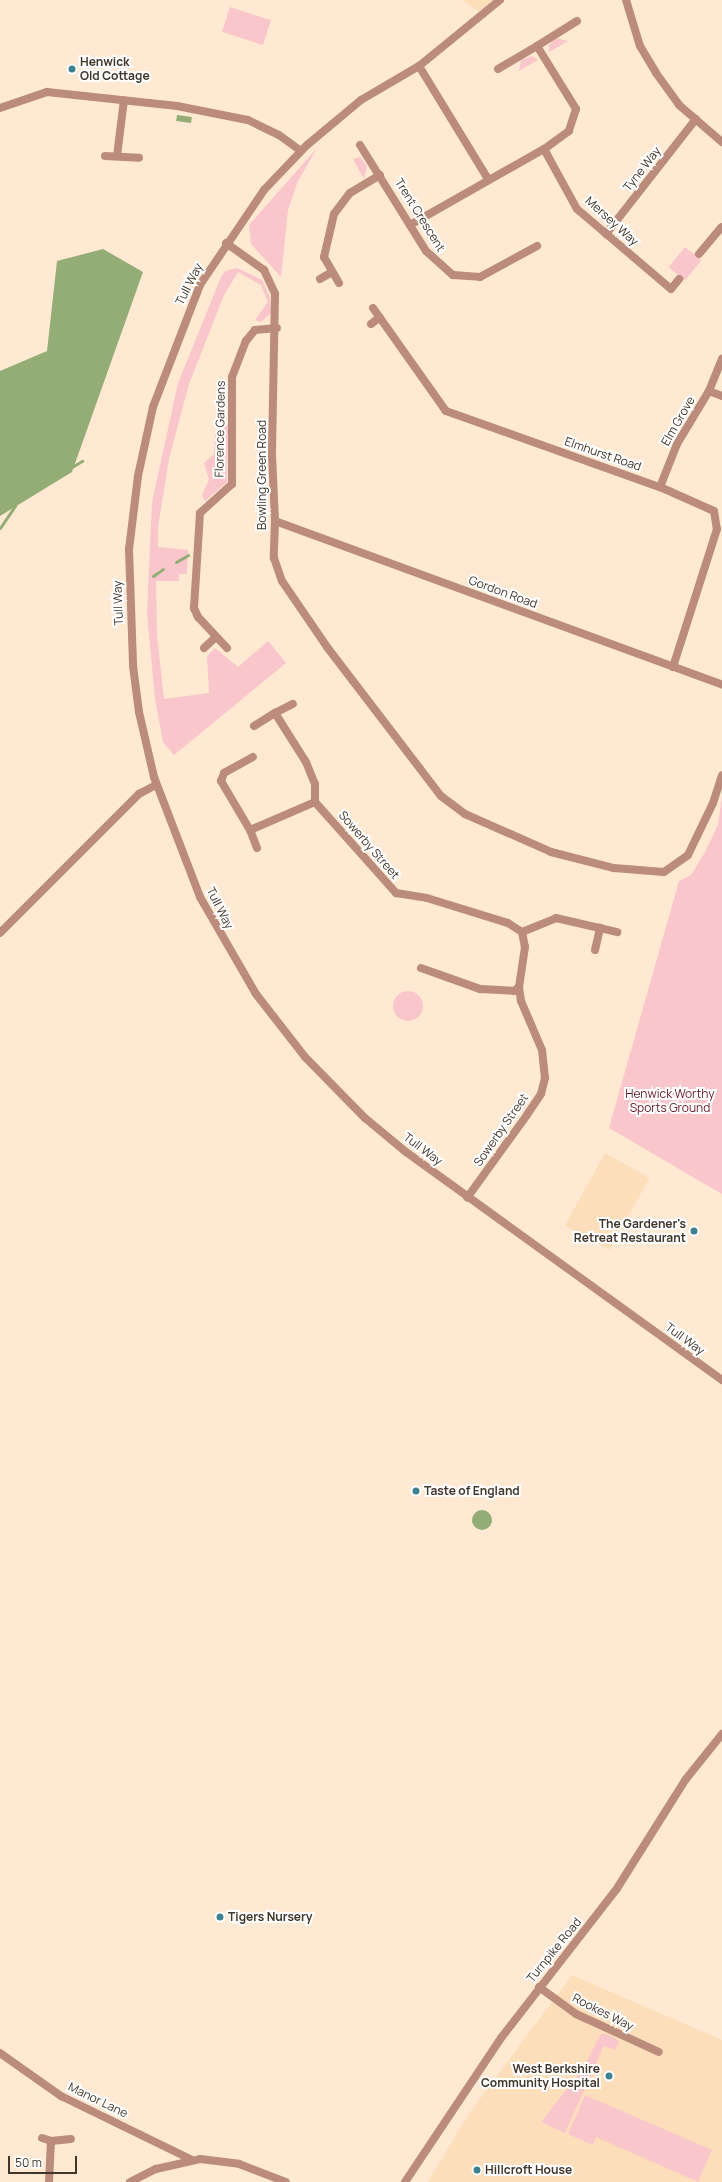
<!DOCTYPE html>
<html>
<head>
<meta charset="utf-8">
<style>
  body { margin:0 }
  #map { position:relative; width:722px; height:2182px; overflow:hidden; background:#ffe9d2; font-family:Manrope,sans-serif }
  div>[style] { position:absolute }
  .built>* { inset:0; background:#fddebb; transform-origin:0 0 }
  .green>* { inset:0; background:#f8c6cb; transform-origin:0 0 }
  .round { border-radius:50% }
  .water>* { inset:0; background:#94ac75; transform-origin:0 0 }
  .stream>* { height:3px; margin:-1.5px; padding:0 1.5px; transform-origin:1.5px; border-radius:1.5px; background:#94ac75 }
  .minor>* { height:8px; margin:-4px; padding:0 4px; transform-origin:4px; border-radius:4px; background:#bb8c7b }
  .tertiary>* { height:8px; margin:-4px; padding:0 4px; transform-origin:4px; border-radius:4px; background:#bb8c7b }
  .dots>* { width:11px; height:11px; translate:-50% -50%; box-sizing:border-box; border:2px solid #fff; border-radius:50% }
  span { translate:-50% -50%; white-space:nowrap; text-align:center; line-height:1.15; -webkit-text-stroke:4px #fff; paint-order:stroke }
  .poi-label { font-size:12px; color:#40362a; font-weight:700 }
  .left { translate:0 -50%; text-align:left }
  .right { translate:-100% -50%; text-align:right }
  .street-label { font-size:12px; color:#40362a }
  .park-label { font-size:12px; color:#67192b }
  .scale { position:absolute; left:8px; top:2156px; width:69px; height:18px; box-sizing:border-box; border:2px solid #40362a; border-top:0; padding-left:5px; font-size:12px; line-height:14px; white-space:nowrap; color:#40362a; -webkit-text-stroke:3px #fff; paint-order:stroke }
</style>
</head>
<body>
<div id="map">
  <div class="built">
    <i style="clip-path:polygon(462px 0,494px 0,480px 12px)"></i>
    <i style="left:605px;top:1153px;width:51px;height:83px;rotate:29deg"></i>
    <i style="clip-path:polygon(572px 1975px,722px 2040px,722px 2182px,428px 2182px,470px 2112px)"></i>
  </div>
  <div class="green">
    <i style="left:230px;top:7px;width:43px;height:26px;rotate:18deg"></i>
    <i style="clip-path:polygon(556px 38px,568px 41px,549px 52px,549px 45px)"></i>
    <i style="clip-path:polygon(532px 56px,538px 60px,519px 71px,521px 60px)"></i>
    <i style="clip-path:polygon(317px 148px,298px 181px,288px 210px,281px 277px,251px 244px,249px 225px)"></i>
    <i style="clip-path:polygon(360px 157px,367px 166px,364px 179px,353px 159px)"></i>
    <i style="left:685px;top:247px;width:21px;height:26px;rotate:39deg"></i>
    <i style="clip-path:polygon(237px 268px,262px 280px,270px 297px,271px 313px,261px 322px,255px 320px,268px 302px,261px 285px,238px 272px,224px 295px,189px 384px,169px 459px,158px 527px,158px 547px,188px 550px,187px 574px,179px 574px,179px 581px,156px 581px,157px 635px,164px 699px,209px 693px,207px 656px,215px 648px,238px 667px,268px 641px,286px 663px,174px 755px,163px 742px,155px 699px,147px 613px,152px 502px,178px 383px,221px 277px,225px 271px)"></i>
    <i style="clip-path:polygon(228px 424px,227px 482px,205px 501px,202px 495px,209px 480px,204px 463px,214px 454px,215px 434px)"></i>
    <i style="clip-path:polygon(722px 796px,722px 1194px,609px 1128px,679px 881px,691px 875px,705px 852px,718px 825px)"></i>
    <i class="round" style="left:393px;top:991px;width:30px;height:30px"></i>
    <i style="clip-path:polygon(605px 2033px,619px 2041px,615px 2050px,604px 2046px,565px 2133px,541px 2122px,584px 2067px,600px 2035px)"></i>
    <i style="clip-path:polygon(585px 2095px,712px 2150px,698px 2182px,596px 2137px,593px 2145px,568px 2134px)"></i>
  </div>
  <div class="water">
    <i style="left:177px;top:115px;width:15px;height:6px;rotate:8deg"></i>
    <i style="clip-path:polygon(103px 249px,143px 272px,72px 472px,0 516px,0 371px,47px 351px,57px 261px)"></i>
    <i class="round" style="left:472px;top:1510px;width:20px;height:20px"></i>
  </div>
  <div class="stream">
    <i style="left:72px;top:467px;width:12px;rotate:-31deg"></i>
    <i style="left:0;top:528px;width:27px;rotate:-56deg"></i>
    <i style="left:176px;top:562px;width:14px;rotate:-30deg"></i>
    <i style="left:153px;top:576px;width:12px;rotate:-35deg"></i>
  </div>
  <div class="minor">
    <i style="left:626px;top:0;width:48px;rotate:73.1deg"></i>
    <i style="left:640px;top:46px;width:31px;rotate:59deg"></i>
    <i style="left:656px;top:73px;width:39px;rotate:54deg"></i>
    <i style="left:679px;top:105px;width:57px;rotate:40.7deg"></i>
    <i style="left:577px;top:21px;width:47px;rotate:148deg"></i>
    <i style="left:537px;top:46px;width:74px;rotate:58.2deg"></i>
    <i style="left:576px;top:109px;width:23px;rotate:108deg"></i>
    <i style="left:569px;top:131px;width:31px;rotate:144deg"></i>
    <i style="left:544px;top:149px;width:68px;rotate:61.2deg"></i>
    <i style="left:577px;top:209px;width:123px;rotate:40.4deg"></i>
    <i style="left:671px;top:289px;width:13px;rotate:-51deg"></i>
    <i style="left:419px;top:66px;width:132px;rotate:58.6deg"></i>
    <i style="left:498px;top:69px;width:45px;rotate:-30.5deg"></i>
    <i style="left:360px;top:145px;width:125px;rotate:58.1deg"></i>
    <i style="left:426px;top:251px;width:36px;rotate:42deg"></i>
    <i style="left:453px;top:275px;width:27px;rotate:4deg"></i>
    <i style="left:480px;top:277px;width:65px;rotate:-28.5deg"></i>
    <i style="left:105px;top:156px;width:34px;rotate:3deg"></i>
    <i style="left:117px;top:156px;width:56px;rotate:-82.9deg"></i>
    <i style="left:410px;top:225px;width:154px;rotate:-29.6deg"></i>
    <i style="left:606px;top:234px;width:146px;rotate:-52deg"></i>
    <i style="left:699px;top:254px;width:35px;rotate:-50deg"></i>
    <i style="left:320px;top:279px;width:14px;rotate:-30deg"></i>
    <i style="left:339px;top:283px;width:30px;rotate:-120deg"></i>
    <i style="left:324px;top:257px;width:44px;rotate:-76.9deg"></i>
    <i style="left:334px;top:214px;width:26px;rotate:-53deg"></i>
    <i style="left:350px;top:193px;width:35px;rotate:-31deg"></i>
    <i style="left:373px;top:308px;width:126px;rotate:54.7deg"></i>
    <i style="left:446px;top:411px;width:227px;rotate:19.6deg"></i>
    <i style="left:660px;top:487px;width:59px;rotate:24deg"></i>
    <i style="left:714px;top:511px;width:18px;rotate:81deg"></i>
    <i style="left:717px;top:529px;width:145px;rotate:107.7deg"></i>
    <i style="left:371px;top:324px;width:11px;rotate:-38deg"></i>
    <i style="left:709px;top:391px;width:35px;rotate:-68deg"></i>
    <i style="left:660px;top:487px;width:46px;rotate:-68.4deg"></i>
    <i style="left:677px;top:444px;width:62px;rotate:-58.9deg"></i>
    <i style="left:709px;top:391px;width:14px;rotate:21deg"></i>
    <i style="left:275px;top:521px;width:37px;rotate:92deg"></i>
    <i style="left:274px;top:558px;width:24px;rotate:71deg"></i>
    <i style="left:282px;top:581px;width:80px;rotate:55.7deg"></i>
    <i style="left:327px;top:647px;width:188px;rotate:52.6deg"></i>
    <i style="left:441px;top:796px;width:30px;rotate:37deg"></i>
    <i style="left:465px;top:814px;width:94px;rotate:23.8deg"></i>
    <i style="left:551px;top:852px;width:65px;rotate:14.3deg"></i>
    <i style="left:614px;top:868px;width:50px;rotate:4.6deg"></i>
    <i style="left:664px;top:872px;width:29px;rotate:-35deg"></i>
    <i style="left:688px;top:855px;width:58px;rotate:-64.3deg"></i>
    <i style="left:713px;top:803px;width:29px;rotate:-72deg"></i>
    <i style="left:204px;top:648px;width:16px;rotate:-43deg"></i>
    <i style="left:227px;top:648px;width:42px;rotate:-133.1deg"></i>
    <i style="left:198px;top:617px;width:10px;rotate:-114deg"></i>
    <i style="left:194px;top:608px;width:95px;rotate:-86.4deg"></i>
    <i style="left:200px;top:513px;width:43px;rotate:-42.2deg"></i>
    <i style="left:232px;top:484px;width:107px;rotate:-90deg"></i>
    <i style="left:232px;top:377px;width:39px;rotate:-69deg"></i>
    <i style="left:246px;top:341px;width:14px;rotate:-51deg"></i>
    <i style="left:255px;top:330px;width:22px;rotate:-5deg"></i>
    <i style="left:275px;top:713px;width:20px;rotate:-27deg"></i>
    <i style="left:254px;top:726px;width:25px;rotate:-32deg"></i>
    <i style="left:275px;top:713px;width:58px;rotate:57.7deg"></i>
    <i style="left:306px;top:762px;width:24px;rotate:68deg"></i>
    <i style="left:315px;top:784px;width:18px;rotate:90deg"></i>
    <i style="left:315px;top:802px;width:122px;rotate:48.3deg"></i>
    <i style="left:396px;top:893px;width:31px;rotate:9deg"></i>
    <i style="left:427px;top:898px;width:85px;rotate:17.2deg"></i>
    <i style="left:508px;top:923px;width:17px;rotate:33deg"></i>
    <i style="left:522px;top:932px;width:15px;rotate:79deg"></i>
    <i style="left:525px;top:947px;width:40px;rotate:98.5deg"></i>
    <i style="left:519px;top:987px;width:14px;rotate:82deg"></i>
    <i style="left:521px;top:1001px;width:53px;rotate:66.8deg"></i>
    <i style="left:542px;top:1050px;width:28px;rotate:84deg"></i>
    <i style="left:545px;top:1078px;width:16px;rotate:104deg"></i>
    <i style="left:541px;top:1094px;width:25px;rotate:124deg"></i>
    <i style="left:527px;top:1115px;width:102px;rotate:125.9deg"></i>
    <i style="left:250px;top:830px;width:57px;rotate:-120.6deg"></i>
    <i style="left:221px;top:781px;width:9px;rotate:-69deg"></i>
    <i style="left:224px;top:773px;width:33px;rotate:-29deg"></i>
    <i style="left:257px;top:848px;width:19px;rotate:-111deg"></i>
    <i style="left:250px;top:830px;width:71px;rotate:-23.3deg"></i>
    <i style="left:522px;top:932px;width:37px;rotate:-22deg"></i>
    <i style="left:556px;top:918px;width:63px;rotate:12.9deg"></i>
    <i style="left:0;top:933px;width:197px;rotate:-45deg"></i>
    <i style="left:139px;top:794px;width:19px;rotate:-28deg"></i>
    <i style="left:595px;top:950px;width:23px;rotate:-77deg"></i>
    <i style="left:421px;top:968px;width:63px;rotate:19.6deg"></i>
    <i style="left:480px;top:989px;width:34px;rotate:3deg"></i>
    <i style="left:514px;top:991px;width:6px;rotate:-39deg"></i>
    <i style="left:539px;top:1987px;width:46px;rotate:36.1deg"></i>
    <i style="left:576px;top:2014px;width:91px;rotate:24.6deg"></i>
    <i style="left:0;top:2053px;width:75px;rotate:35.2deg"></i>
    <i style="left:61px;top:2096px;width:146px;rotate:26deg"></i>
    <i style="left:42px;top:2138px;width:9px;rotate:18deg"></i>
    <i style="left:49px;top:2182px;width:41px;rotate:-87.2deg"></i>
    <i style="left:51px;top:2141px;width:20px;rotate:-6deg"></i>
    <i style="left:130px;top:2182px;width:29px;rotate:-27deg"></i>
    <i style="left:156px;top:2169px;width:45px;rotate:-12.8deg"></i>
    <i style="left:200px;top:2159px;width:39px;rotate:7deg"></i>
    <i style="left:239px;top:2164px;width:50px;rotate:21deg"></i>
  </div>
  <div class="tertiary">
    <i style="left:500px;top:0;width:104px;rotate:140.8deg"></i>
    <i style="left:419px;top:66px;width:67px;rotate:149.6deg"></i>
    <i style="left:361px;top:100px;width:70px;rotate:140.2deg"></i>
    <i style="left:307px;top:145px;width:62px;rotate:133.7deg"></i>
    <i style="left:264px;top:190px;width:115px;rotate:124deg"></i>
    <i style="left:200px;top:285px;width:131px;rotate:111.1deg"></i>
    <i style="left:153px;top:407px;width:71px;rotate:102.3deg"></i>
    <i style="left:138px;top:476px;width:74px;rotate:97deg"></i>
    <i style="left:129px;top:549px;width:117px;rotate:88deg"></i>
    <i style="left:133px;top:666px;width:46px;rotate:82.6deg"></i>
    <i style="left:139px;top:712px;width:67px;rotate:77deg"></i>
    <i style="left:154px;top:777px;width:129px;rotate:69deg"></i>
    <i style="left:200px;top:897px;width:112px;rotate:60deg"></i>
    <i style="left:256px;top:994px;width:80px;rotate:52.1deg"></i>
    <i style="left:305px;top:1057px;width:86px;rotate:45.5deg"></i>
    <i style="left:365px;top:1118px;width:53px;rotate:39.7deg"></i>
    <i style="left:406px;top:1152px;width:390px;rotate:35.8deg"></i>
    <i style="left:0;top:108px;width:50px;rotate:-18.8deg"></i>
    <i style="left:47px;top:92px;width:131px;rotate:6.1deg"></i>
    <i style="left:177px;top:106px;width:72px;rotate:11.2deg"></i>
    <i style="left:248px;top:120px;width:34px;rotate:26deg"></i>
    <i style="left:279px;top:135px;width:27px;rotate:36deg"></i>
    <i style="left:226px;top:243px;width:47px;rotate:35.4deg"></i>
    <i style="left:264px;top:270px;width:26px;rotate:65deg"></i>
    <i style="left:275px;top:294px;width:161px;rotate:91.1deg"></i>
    <i style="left:272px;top:455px;width:66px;rotate:87.4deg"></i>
    <i style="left:275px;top:521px;width:476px;rotate:20.1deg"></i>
    <i style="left:405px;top:2182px;width:173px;rotate:-56.3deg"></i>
    <i style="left:501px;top:2038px;width:187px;rotate:-52.2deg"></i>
    <i style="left:616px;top:1890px;width:131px;rotate:-57.8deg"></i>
    <i style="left:686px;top:1779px;width:58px;rotate:-51.3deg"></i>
  </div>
  <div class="dots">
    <i style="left:72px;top:69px;background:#3e8290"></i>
    <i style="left:694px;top:1231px;background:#3e8290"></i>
    <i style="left:416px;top:1491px;background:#3e8290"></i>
    <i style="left:220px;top:1917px;background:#3e8290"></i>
    <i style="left:609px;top:2076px;background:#3e8290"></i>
    <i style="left:477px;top:2170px;background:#3e8290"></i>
  </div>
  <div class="poi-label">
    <span class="left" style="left:80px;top:69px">Henwick<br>Old Cottage</span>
    <span class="right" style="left:686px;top:1231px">The Gardener's<br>Retreat Restaurant</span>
    <span class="left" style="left:424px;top:1491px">Taste of England</span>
    <span class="left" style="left:228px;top:1917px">Tigers Nursery</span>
    <span class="right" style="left:600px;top:2076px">West Berkshire<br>Community Hospital</span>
    <span class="left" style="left:485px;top:2170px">Hillcroft House</span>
  </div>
  <div class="street-label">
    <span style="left:642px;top:169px;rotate:-52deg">Tyne Way</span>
    <span style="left:420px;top:215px;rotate:58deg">Trent Crescent</span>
    <span style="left:612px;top:221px;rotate:42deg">Mersey Way</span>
    <span style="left:189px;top:284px;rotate:-63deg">Tull Way</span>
    <span style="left:678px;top:421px;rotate:-60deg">Elm Grove</span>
    <span style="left:220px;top:429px;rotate:-89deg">Florence Gardens</span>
    <span style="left:603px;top:454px;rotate:19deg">Elmhurst Road</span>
    <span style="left:262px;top:475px;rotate:-90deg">Bowling Green Road</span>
    <span style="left:503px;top:592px;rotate:20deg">Gordon Road</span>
    <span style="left:118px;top:603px;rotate:-92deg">Tull Way</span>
    <span style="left:369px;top:845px;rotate:49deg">Sowerby Street</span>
    <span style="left:220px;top:908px;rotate:63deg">Tull Way</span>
    <span style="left:501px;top:1130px;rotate:-55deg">Sowerby Street</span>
    <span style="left:423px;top:1149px;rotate:37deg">Tull Way</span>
    <span style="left:685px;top:1339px;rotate:36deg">Tull Way</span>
    <span style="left:554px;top:1950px;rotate:-51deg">Turnpike Road</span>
    <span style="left:603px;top:2012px;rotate:27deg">Rookes Way</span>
    <span style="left:98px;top:2100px;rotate:26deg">Manor Lane</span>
  </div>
  <div class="park-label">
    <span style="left:670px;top:1101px">Henwick Worthy<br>Sports Ground</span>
  </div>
  <div class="scale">50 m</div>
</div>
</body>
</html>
